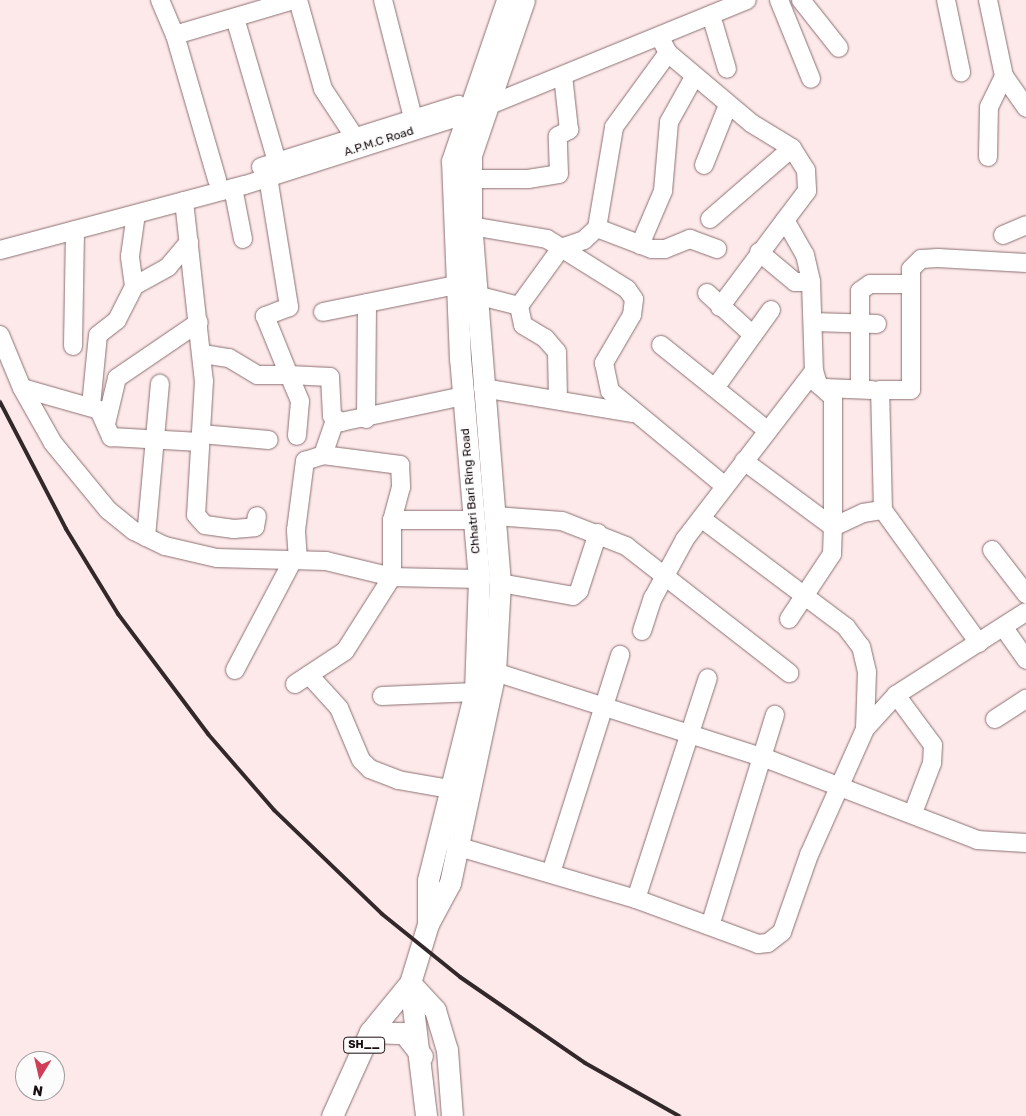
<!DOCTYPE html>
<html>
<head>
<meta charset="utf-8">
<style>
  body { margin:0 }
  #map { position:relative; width:1026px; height:1116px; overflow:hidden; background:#fde9ea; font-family:Rubik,sans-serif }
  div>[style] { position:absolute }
  .roads { filter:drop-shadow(0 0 1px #8c7072) drop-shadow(0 0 1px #8c7072) }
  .minor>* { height:18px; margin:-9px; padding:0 9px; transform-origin:9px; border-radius:9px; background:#fff }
  .major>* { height:21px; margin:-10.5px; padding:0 10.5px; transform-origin:10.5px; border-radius:10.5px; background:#fff }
  .rail>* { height:4px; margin:-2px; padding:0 2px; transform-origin:2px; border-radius:2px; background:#332829 }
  span { translate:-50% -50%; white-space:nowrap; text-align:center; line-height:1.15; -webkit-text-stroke:4px #fcfcfc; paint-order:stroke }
  .shield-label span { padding:1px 4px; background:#fcfcfc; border:1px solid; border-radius:4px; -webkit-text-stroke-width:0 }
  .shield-label { font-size:11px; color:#180e0f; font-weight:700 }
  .street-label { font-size:12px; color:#180e0f }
  .north { position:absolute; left:15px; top:1051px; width:50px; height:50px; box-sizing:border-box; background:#fcfcfc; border:1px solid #a19d9d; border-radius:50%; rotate:189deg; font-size:14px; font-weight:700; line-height:20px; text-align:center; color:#180e0f }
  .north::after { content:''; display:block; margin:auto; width:18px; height:22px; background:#cf3f59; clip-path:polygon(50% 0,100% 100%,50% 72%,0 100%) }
</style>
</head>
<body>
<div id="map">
  <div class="roads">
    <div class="minor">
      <i style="left:160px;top:0;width:38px;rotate:67deg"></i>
      <i style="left:175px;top:35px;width:124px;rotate:-16.4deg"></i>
      <i style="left:298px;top:0;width:92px;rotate:74.3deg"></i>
      <i style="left:323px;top:89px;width:56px;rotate:56.6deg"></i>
      <i style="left:383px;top:0;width:122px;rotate:75.7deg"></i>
      <i style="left:779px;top:0;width:85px;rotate:67.9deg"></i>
      <i style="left:801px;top:0;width:61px;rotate:51.6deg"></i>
      <i style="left:946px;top:0;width:74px;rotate:78.2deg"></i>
      <i style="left:711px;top:15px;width:56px;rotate:73.5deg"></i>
      <i style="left:235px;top:18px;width:150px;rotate:73.7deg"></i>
      <i style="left:175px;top:35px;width:151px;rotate:73.8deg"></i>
      <i style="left:668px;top:53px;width:109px;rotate:40.1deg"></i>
      <i style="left:751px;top:123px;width:48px;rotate:31.4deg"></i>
      <i style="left:792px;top:148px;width:26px;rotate:58deg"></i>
      <i style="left:806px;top:170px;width:21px;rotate:87deg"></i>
      <i style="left:807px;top:191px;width:36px;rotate:127deg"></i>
      <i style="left:785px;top:220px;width:40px;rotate:60.3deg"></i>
      <i style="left:805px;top:255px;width:28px;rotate:77deg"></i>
      <i style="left:811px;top:282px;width:89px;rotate:88.1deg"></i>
      <i style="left:814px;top:371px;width:14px;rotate:73deg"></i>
      <i style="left:818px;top:384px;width:20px;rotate:41deg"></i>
      <i style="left:833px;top:397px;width:130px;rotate:90deg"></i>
      <i style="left:1004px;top:76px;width:39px;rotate:55deg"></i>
      <i style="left:988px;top:157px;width:50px;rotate:-88.9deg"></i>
      <i style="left:989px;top:107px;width:34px;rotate:-64deg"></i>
      <i style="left:1004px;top:76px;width:78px;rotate:-101.9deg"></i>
      <i style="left:704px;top:165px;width:65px;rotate:-68.2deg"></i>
      <i style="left:261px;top:167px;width:207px;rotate:-17.5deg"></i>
      <i style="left:268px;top:177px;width:132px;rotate:80.8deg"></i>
      <i style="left:289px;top:307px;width:26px;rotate:159deg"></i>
      <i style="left:265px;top:316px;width:64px;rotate:67.9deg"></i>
      <i style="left:289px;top:375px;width:41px;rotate:2.8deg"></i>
      <i style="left:330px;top:377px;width:39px;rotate:87deg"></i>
      <i style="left:332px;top:416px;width:11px;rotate:34deg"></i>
      <i style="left:341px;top:422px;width:125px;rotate:-12deg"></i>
      <i style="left:472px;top:179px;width:56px"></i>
      <i style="left:528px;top:179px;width:31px;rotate:-9deg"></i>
      <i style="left:559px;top:174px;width:38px;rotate:-92deg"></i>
      <i style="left:558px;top:136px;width:13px;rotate:-29deg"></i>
      <i style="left:569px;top:130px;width:54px;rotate:-96.3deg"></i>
      <i style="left:233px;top:188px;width:52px;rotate:78.9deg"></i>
      <i style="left:184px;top:201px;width:181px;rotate:83.7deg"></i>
      <i style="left:204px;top:381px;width:134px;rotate:93.4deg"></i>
      <i style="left:196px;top:515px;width:13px;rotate:48deg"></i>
      <i style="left:205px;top:525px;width:29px;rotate:8deg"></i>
      <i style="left:234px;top:529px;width:21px;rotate:-5deg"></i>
      <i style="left:255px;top:527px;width:11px;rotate:-80deg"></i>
      <i style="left:710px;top:219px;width:108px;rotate:-40.9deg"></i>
      <i style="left:471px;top:226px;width:77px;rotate:9.7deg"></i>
      <i style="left:547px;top:239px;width:94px;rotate:32deg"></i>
      <i style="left:627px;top:289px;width:12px;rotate:55deg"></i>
      <i style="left:634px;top:299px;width:16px;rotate:97deg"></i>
      <i style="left:632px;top:315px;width:56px;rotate:120.3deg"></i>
      <i style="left:604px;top:363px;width:29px;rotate:78deg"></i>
      <i style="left:610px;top:391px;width:149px;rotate:39.6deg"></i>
      <i style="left:597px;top:228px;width:59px;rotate:20.9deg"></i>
      <i style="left:652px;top:249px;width:13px"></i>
      <i style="left:665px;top:249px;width:27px;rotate:-22deg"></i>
      <i style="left:690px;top:239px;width:29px;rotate:20deg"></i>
      <i style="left:1003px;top:235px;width:25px;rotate:-23deg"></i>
      <i style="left:640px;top:245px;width:59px;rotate:-66.9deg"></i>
      <i style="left:663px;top:191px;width:69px;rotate:-85deg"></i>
      <i style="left:669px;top:122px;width:51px;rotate:-60.9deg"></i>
      <i style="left:0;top:250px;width:253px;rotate:-14.9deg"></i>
      <i style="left:245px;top:185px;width:236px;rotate:-17.7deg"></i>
      <i style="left:470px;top:113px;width:299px;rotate:-22.2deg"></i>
      <i style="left:759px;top:252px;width:47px;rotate:39.8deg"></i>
      <i style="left:795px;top:282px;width:16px"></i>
      <i style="left:134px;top:286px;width:30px;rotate:-98deg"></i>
      <i style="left:130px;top:256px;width:42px;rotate:-81.9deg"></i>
      <i style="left:707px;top:293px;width:62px;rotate:42.4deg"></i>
      <i style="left:476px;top:295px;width:44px;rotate:14.3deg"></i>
      <i style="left:519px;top:306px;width:19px;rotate:78deg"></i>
      <i style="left:523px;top:325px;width:26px;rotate:31deg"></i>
      <i style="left:545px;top:338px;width:18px;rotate:49deg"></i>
      <i style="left:557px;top:352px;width:48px;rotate:88.8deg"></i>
      <i style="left:519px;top:306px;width:72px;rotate:-54.1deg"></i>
      <i style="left:561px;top:248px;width:24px;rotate:-19deg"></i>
      <i style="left:584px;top:240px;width:18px;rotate:-43deg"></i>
      <i style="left:597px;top:228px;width:102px;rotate:-80.4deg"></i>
      <i style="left:614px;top:127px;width:92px;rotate:-53.9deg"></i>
      <i style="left:668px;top:53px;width:11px;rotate:-117deg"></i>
      <i style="left:720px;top:307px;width:109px;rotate:-53.2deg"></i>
      <i style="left:323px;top:312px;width:136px;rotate:-11.5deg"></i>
      <i style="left:813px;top:322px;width:64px;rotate:1.8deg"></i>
      <i style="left:0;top:335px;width:57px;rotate:67.5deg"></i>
      <i style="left:22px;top:388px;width:63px;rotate:60.6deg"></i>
      <i style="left:53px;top:443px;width:87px;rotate:50.6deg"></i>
      <i style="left:108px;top:510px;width:33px;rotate:39deg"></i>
      <i style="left:134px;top:531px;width:34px;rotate:26deg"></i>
      <i style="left:165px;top:546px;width:53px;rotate:13deg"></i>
      <i style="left:217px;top:558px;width:109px;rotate:1.6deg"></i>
      <i style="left:326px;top:561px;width:68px;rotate:13.6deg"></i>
      <i style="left:392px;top:577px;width:87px;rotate:1.3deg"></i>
      <i style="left:661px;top:345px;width:137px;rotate:38.8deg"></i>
      <i style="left:73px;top:346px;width:116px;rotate:-89deg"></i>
      <i style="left:203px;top:354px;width:26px;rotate:9deg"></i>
      <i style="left:229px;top:358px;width:33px;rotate:31deg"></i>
      <i style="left:257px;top:375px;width:32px"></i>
      <i style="left:289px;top:375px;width:28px;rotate:67deg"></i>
      <i style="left:300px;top:401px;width:35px;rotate:95deg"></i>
      <i style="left:22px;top:388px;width:80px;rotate:15.9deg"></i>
      <i style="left:99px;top:410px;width:30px;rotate:66deg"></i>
      <i style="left:111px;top:437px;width:89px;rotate:3.2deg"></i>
      <i style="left:483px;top:388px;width:152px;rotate:9.5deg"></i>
      <i style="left:715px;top:388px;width:96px;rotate:-54.3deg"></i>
      <i style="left:825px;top:388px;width:47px;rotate:2.4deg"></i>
      <i style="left:860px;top:389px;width:98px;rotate:-90deg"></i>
      <i style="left:860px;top:291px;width:12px;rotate:-35deg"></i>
      <i style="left:870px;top:284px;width:39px"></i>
      <i style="left:91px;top:406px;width:71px;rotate:-84.4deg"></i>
      <i style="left:98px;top:335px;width:24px;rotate:-38deg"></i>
      <i style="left:117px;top:320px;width:38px;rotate:-63deg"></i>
      <i style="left:134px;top:286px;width:39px;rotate:-29deg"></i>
      <i style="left:168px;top:267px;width:33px;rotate:-50deg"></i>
      <i style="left:366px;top:419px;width:116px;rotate:-89.5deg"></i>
      <i style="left:106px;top:424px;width:47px;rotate:-76.6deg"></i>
      <i style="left:117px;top:378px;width:99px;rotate:-34.3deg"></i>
      <i style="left:201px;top:434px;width:68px;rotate:5deg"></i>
      <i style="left:323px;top:455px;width:78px;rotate:7.4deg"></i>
      <i style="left:400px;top:465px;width:22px;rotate:87deg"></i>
      <i style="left:401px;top:487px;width:34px;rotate:105deg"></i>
      <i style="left:744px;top:461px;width:111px;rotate:36.6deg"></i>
      <i style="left:883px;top:510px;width:120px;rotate:-91.4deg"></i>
      <i style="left:880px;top:390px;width:31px"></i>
      <i style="left:911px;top:390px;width:121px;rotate:-90deg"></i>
      <i style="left:911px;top:269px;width:14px;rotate:-45deg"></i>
      <i style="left:921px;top:259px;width:17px;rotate:-3deg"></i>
      <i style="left:938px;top:258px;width:88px;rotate:3.3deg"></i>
      <i style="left:495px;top:516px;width:67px;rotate:4.3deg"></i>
      <i style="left:562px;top:521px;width:69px;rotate:21.3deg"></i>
      <i style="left:626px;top:546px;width:207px;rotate:37.9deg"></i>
      <i style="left:146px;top:537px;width:154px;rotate:-84.8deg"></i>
      <i style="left:992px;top:550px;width:56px;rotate:52.3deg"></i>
      <i style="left:298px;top:560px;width:30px;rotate:-94deg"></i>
      <i style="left:296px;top:530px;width:70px;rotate:-82.6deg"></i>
      <i style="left:305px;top:461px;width:19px;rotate:-18deg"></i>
      <i style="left:323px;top:455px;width:36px;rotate:-71deg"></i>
      <i style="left:500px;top:583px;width:74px;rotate:10.1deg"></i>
      <i style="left:573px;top:596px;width:8px;rotate:-40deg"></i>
      <i style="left:579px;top:591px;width:61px;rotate:-71.9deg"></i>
      <i style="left:789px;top:619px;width:78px;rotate:-56.5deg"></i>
      <i style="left:832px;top:554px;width:27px;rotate:-88deg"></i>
      <i style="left:833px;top:527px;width:33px;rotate:-25deg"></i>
      <i style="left:863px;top:513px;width:20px;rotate:-9deg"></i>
      <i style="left:883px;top:510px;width:164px;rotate:54.2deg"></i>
      <i style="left:1004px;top:628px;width:39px;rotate:55deg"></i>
      <i style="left:642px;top:631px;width:35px;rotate:-72deg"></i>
      <i style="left:653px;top:598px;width:67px;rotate:-61.5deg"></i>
      <i style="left:685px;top:539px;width:212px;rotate:-52.5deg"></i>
      <i style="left:235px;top:670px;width:122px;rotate:-62.2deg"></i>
      <i style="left:495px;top:672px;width:283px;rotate:17.7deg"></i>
      <i style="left:765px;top:758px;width:227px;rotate:21.1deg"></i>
      <i style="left:977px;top:840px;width:49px;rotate:3.5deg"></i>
      <i style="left:309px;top:675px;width:45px;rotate:47.7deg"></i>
      <i style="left:339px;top:708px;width:56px;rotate:67.1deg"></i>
      <i style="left:361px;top:760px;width:13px;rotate:45deg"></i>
      <i style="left:370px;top:769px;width:30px;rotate:21deg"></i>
      <i style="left:398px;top:780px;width:53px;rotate:9.8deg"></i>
      <i style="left:295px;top:684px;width:60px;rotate:-33.4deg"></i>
      <i style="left:345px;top:651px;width:88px;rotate:-57.6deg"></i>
      <i style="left:392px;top:577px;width:57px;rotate:-90deg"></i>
      <i style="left:392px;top:520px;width:82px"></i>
      <i style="left:896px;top:695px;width:62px;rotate:53.5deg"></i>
      <i style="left:933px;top:745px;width:18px;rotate:93deg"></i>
      <i style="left:932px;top:763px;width:53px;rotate:110.8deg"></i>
      <i style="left:382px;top:696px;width:93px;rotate:-2.5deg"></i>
      <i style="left:995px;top:719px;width:37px;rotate:-33deg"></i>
      <i style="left:865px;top:729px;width:46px;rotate:-47.6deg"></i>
      <i style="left:896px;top:695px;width:154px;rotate:-32.6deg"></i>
      <i style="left:456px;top:846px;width:188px;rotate:16.4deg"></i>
      <i style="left:636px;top:899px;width:130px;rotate:20.2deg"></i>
      <i style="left:758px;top:944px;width:10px;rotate:-6deg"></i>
      <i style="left:768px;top:943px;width:18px;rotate:-38deg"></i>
      <i style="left:782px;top:932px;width:82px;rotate:-70.7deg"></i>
      <i style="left:809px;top:855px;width:138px;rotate:-66deg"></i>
      <i style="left:865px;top:729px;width:57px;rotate:-88deg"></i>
      <i style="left:867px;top:672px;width:26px;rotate:-103deg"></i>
      <i style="left:861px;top:647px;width:25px;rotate:-127deg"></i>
      <i style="left:846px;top:627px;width:181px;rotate:-143.1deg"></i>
      <i style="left:551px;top:873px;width:229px;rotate:-72.4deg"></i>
      <i style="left:636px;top:899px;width:232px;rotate:-72deg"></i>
      <i style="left:710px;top:926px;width:221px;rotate:-72.9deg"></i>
    </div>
    <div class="major">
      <i style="left:429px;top:922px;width:44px;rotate:-61.7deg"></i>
      <i style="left:450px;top:883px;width:216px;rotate:-78deg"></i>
      <i style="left:495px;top:672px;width:89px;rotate:-86.8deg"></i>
      <i style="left:500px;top:583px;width:358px;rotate:-94.6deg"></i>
      <i style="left:471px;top:226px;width:71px;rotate:-90deg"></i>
      <i style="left:471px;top:155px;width:164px;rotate:-71.1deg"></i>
      <i style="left:410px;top:983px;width:37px;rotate:47deg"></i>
      <i style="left:435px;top:1010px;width:42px;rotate:73.3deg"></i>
      <i style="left:447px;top:1050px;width:66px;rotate:85.7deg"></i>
      <i style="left:410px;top:983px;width:134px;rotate:83.1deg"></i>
      <i style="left:370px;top:1032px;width:34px;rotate:2deg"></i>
      <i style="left:404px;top:1033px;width:29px;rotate:52deg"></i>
      <i style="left:332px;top:1116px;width:92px;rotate:-65.7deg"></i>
      <i style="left:370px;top:1032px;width:63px;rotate:-50.8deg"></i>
      <i style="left:410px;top:983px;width:62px;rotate:-73deg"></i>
      <i style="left:428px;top:924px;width:44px;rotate:-90deg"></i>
      <i style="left:428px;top:880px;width:194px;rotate:-76deg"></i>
      <i style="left:475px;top:692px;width:113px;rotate:-88deg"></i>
      <i style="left:479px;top:579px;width:221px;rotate:-94.9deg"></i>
      <i style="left:460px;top:359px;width:198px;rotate:-92.3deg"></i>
      <i style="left:452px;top:161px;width:170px;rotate:-71.1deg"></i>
    </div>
  </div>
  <div class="rail">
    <i style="left:0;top:402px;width:143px;rotate:62.5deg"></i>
    <i style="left:66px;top:529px;width:100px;rotate:58.5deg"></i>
    <i style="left:118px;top:614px;width:150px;rotate:53.1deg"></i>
    <i style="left:208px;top:734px;width:101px;rotate:49deg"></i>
    <i style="left:274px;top:810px;width:150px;rotate:43.9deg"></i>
    <i style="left:382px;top:914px;width:100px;rotate:38.9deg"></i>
    <i style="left:460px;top:977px;width:152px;rotate:34.5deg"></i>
    <i style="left:585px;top:1063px;width:108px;rotate:29.4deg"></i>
  </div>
  <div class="shield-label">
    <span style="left:364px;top:1045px">SH__</span>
  </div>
  <div class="street-label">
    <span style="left:379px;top:142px;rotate:-18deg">A.P.M.C Road</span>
    <span style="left:471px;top:491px;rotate:-95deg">Chhatri Bari Ring Road</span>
  </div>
  <div class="north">N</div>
</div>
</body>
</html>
